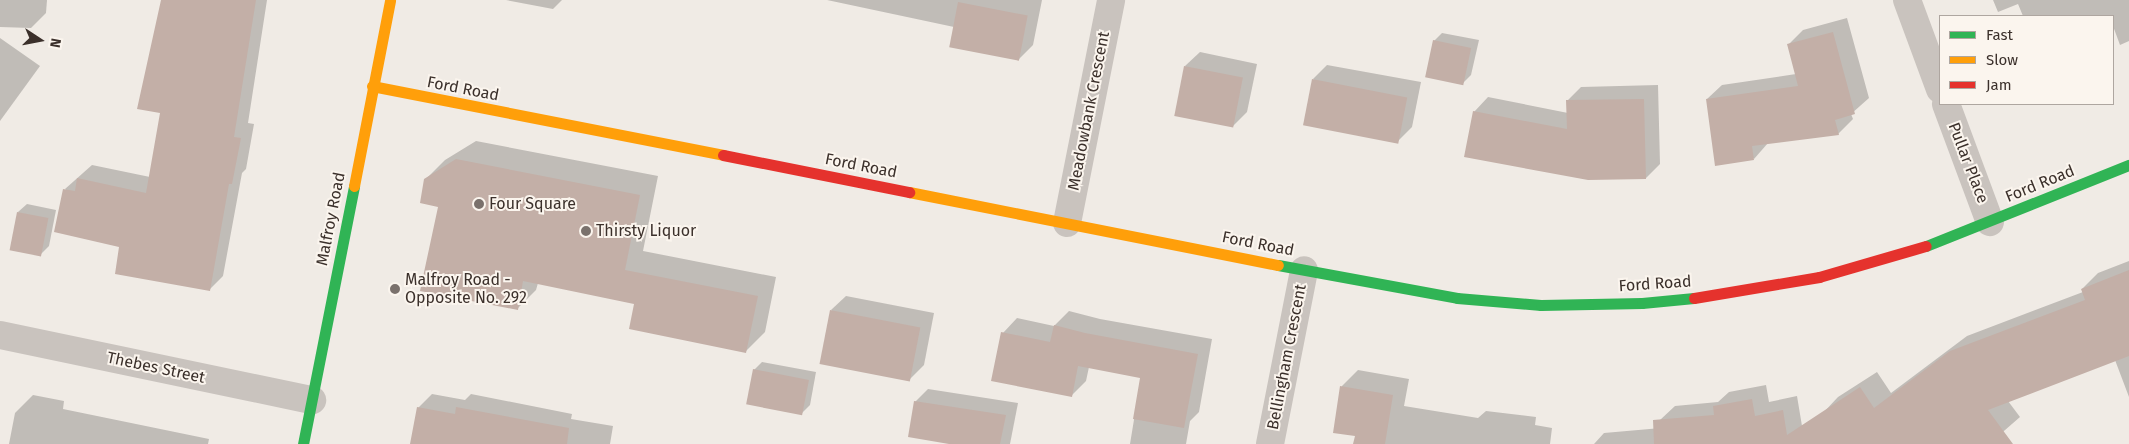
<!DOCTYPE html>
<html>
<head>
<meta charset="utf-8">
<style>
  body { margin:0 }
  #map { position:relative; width:2129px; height:444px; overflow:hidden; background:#f0ebe5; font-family:"Fira Sans",sans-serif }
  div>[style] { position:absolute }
  .shadow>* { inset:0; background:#0003 }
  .building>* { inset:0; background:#c3afa7; transform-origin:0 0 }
  .street>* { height:28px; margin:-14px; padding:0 14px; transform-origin:14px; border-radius:14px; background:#c9c3be }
  .fast>* { height:11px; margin:-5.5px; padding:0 5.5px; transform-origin:5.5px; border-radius:5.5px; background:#30b455 }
  .slow>* { height:11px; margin:-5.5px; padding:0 5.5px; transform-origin:5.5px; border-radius:5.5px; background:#ff9f0a }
  .jam>* { height:11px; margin:-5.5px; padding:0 5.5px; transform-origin:5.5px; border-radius:5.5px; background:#e5322d }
  .dots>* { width:14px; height:14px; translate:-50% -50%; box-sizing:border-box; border:2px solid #fbf5ee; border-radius:50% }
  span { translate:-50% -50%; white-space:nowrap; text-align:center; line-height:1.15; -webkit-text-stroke:4px #fbf5ee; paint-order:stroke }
  .street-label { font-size:16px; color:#3b302b }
  .poi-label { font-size:16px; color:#3b302b }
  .left { translate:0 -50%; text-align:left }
  .legend { position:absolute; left:1939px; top:15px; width:175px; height:90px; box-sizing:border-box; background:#fbf5ee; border:1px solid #aea6a0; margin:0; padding:6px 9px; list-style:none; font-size:15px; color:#3b302b }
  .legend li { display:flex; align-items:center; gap:10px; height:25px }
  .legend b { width:25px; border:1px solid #aea6a0 }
  .north { position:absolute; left:15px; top:15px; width:50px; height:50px; -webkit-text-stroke:4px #fbf5ee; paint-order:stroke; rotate:101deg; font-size:14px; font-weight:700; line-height:20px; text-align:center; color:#3b302b }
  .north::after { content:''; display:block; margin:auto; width:18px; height:22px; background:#3b302b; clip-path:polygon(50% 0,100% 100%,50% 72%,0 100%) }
</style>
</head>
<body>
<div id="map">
  <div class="shadow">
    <i style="clip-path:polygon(0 0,47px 0,46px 13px,31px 28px,0 27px)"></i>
    <i style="clip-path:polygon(163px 0,267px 0,248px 123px,254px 124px,246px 169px,242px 173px,223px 276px,209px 290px,121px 246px,65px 189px,92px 165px,150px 177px,161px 112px)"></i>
    <i style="clip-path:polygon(506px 0,562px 0,553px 9px)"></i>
    <i style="clip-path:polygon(827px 0,1042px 0,1033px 45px,1019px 59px,954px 27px)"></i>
    <i style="clip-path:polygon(1993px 0,2129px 0,2129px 41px,2120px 45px,2113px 26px,2113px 16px,2023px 16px,2018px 4px,1998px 12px)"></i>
    <i style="clip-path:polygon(1847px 18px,1869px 98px,1851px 114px,1853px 119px,1838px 134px,1768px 143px,1754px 159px,1707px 99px,1722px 85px,1796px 74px,1788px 45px,1803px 30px)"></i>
    <i style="clip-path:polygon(1442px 33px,1479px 40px,1471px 75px,1463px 83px,1434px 41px)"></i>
    <i style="clip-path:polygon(0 38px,40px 66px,0 121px)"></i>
    <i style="clip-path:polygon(1200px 52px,1257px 64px,1247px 112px,1233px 126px,1185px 66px)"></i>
    <i style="clip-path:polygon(1327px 65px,1421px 82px,1412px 127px,1398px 141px,1313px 79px)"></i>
    <i style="clip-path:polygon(1658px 85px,1660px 164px,1646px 178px,1474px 112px,1488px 97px,1568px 113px,1567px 101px,1581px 87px)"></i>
    <i style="clip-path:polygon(476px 141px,658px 176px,643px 251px,776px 277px,765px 332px,746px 351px,636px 303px,538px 283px,536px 290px,517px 309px,440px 206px,426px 179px,445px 160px)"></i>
    <i style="clip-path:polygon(27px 204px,56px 210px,49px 246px,41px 254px,18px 212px)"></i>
    <i style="clip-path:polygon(2129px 261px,2129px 397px,2115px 360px,2008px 401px,2020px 417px,1989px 444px,1844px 444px,1823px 413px,1838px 397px,1877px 372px,1891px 393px,1967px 336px,2083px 292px,2082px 289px,2098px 273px)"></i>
    <i style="clip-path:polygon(846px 296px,934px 313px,924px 365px,909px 380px,831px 310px)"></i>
    <i style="clip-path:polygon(1069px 311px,1100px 319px,1212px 339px,1199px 412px,1190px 421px,1186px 444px,1130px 444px,1141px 377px,1089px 367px,1086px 381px,1071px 396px,1003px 333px,1017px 318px,1054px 326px)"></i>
    <i style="clip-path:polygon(762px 362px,816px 372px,810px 405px,802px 413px,754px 370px)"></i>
    <i style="clip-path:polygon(1358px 370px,1409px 379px,1404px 406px,1478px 418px,1486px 411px,1536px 417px,1535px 425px,1552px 428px,1550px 444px,1355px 444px,1356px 435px,1334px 432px,1342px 386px)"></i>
    <i style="clip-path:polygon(1766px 385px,1769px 402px,1797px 396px,1805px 444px,1594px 444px,1604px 433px,1661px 428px,1660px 420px,1675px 406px,1718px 402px,1729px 392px)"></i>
    <i style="clip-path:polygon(928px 389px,1018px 403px,1010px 444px,956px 444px,915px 402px)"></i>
    <i style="clip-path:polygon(432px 394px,465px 400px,471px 394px,572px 414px,571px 419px,613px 426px,610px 444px,411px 444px,418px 408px)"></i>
    <i style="clip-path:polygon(33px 395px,64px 401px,63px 409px,209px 439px,208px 444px,9px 444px,15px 413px)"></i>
  </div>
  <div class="building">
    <i style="clip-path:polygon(161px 0,256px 0,234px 137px,241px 138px,232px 184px,229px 184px,210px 291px,115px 274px,119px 247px,54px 232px,63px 189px,75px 191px,77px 178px,146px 193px,160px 113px,137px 109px)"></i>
    <i style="left:958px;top:2px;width:71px;height:46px;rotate:11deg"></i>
    <i style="clip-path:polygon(1833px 32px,1855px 114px,1835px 120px,1839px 135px,1752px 146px,1754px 160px,1715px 166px,1706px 99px,1798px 86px,1787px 44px)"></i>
    <i style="left:1433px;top:40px;width:39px;height:38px;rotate:12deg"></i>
    <i style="left:1184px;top:66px;width:60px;height:51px;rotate:11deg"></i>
    <i style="left:1312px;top:79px;width:97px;height:47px;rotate:11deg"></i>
    <i style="clip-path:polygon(1644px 99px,1646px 179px,1588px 180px,1464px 157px,1473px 111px,1567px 129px,1566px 100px)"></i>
    <i style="clip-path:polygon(456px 159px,640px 195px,625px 270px,758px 296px,746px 353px,629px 329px,634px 304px,523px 281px,518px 310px,420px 291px,438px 207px,420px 203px,424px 179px)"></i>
    <i style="left:17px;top:212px;width:32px;height:39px;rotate:11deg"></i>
    <i style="clip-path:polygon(2129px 270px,2129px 356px,1988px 410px,2013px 444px,1654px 444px,1653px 420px,1714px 415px,1713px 406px,1752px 399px,1755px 416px,1783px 410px,1787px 435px,1860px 387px,1874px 408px,1950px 351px,2085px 300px,2081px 289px)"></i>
    <i style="left:830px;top:310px;width:92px;height:55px;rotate:11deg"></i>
    <i style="clip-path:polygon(1054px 325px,1085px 333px,1198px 354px,1184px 428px,1133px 419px,1140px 378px,1078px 366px,1072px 397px,991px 381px,1001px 332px,1050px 342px)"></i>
    <i style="left:753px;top:369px;width:57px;height:36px;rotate:11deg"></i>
    <i style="clip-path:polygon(1340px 386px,1393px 395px,1385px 444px,1353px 444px,1355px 436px,1333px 433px)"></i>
    <i style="clip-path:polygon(914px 401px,1006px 415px,1000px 444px,949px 444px,908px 437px)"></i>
    <i style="clip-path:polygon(417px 407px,455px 414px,456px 407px,569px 428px,567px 444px,410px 444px)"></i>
  </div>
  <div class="street">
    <i style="left:1907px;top:0;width:95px;rotate:69.7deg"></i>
    <i style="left:1946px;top:104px;width:126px;rotate:69.6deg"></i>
    <i style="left:1067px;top:223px;width:227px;rotate:-78.8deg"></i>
    <i style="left:0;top:335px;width:319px;rotate:11.8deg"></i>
    <i style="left:1270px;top:444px;width:177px;rotate:-78.9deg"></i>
  </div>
  <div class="fast">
    <i style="left:1926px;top:246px;width:219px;rotate:-21.8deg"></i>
    <i style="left:1278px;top:265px;width:182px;rotate:10.4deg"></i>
    <i style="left:1457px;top:298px;width:84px;rotate:4.8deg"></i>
    <i style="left:1541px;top:305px;width:101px;rotate:-1.1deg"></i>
    <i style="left:1642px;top:303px;width:52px;rotate:-5.5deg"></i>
    <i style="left:303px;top:444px;width:263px;rotate:-78.8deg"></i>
  </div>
  <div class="slow">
    <i style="left:372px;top:86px;width:358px;rotate:11.1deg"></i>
    <i style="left:354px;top:186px;width:189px;rotate:-79deg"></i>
    <i style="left:909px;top:192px;width:376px;rotate:11.2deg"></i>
  </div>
  <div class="jam">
    <i style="left:723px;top:155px;width:190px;rotate:11.3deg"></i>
    <i style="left:1694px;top:298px;width:127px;rotate:-9.5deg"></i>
    <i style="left:1819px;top:277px;width:111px;rotate:-16.2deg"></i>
  </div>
  <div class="dots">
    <i style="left:479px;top:204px;background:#7a716c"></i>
    <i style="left:586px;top:231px;background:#7a716c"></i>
    <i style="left:395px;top:289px;background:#7a716c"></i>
  </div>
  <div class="street-label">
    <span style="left:463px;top:89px;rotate:11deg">Ford Road</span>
    <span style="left:1089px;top:111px;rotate:-79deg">Meadowbank Crescent</span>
    <span style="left:1968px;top:163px;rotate:69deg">Pullar Place</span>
    <span style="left:861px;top:166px;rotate:11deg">Ford Road</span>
    <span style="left:2040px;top:184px;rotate:-22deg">Ford Road</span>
    <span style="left:331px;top:219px;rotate:-79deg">Malfroy Road</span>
    <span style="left:1258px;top:244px;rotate:11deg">Ford Road</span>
    <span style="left:1655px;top:284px;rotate:-4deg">Ford Road</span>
    <span style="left:1287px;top:357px;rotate:-79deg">Bellingham Crescent</span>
    <span style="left:156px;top:368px;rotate:12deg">Thebes Street</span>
  </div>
  <div class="poi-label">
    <span class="left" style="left:489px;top:204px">Four Square</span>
    <span class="left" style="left:596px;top:231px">Thirsty Liquor</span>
    <span class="left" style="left:405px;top:289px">Malfroy Road -<br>Opposite No. 292</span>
  </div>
  <ul class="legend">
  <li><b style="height:6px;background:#30b455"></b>Fast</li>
  <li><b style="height:6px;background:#ff9f0a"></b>Slow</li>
  <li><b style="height:6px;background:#e5322d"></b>Jam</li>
  </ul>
  <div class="north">N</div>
</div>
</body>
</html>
